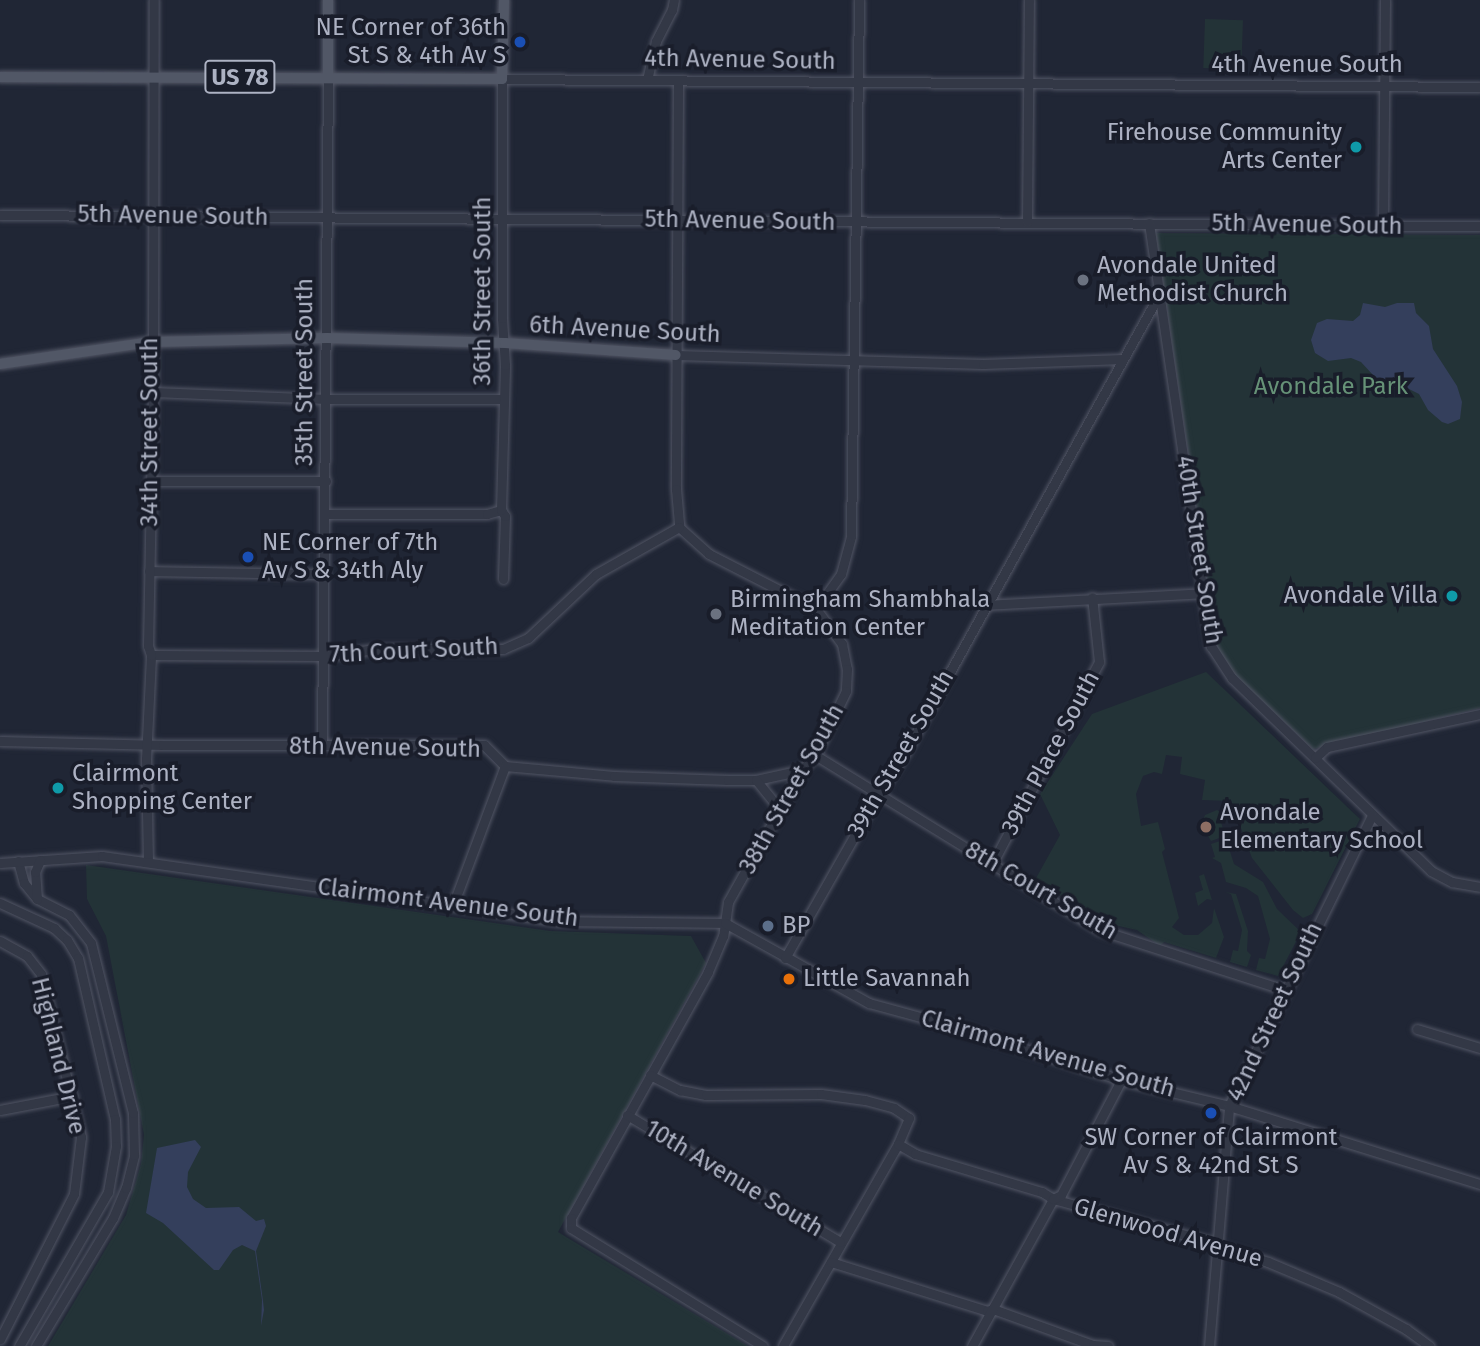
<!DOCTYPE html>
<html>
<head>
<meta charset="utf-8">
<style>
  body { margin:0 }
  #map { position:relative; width:1480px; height:1346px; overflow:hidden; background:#202635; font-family:"Fira Sans",sans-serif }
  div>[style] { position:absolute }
  .green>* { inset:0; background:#233337; transform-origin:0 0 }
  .water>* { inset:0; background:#343f5c }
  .roads { filter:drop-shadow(0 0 2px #515564) drop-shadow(0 0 2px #515564) }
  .minor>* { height:9px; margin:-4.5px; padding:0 4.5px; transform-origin:4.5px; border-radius:4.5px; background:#333846 }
  .major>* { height:10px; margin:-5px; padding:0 5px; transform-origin:5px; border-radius:5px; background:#515766 }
  .dots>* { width:19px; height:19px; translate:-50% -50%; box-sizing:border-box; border:4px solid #191d2a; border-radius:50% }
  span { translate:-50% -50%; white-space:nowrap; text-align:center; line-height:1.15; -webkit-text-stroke:7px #191d2a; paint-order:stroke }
  .shield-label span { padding:2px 5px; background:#191d2a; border:2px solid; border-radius:5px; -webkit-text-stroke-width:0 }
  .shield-label { font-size:23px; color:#adb2c3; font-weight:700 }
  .poi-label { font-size:24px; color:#adb2c3 }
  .right { translate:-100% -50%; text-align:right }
  .left { translate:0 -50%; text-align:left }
  .street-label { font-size:24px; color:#adb2c3 }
  .park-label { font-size:24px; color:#669277 }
</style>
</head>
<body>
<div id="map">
  <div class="green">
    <i style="left:1205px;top:19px;width:38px;height:49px;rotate:2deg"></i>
    <i style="clip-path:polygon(1156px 233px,1480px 235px,1480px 708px,1313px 749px,1233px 673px,1217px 646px)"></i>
    <i style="clip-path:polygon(1206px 672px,1360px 819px,1312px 914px,1303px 918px,1293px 910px,1252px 858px,1231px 801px,1202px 800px,1205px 780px,1180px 774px,1182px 757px,1166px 755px,1162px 774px,1154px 772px,1143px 776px,1136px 794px,1141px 826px,1158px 822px,1165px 849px,1162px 852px,1179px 918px,1172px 927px,1184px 935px,1198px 935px,1212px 923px,1214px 908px,1224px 937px,1216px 958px,1164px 942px,1160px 946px,1137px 930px,1105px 923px,1035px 880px,1060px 835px,1040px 794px,1092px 714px)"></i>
    <i style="clip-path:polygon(1217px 810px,1225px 815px,1219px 815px,1225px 836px,1211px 841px,1201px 824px,1205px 815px)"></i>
    <i style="clip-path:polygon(1226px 839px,1234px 864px,1263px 882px,1277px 909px,1301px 932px,1278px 976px,1256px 970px,1259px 958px,1265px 959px,1270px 939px,1258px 896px,1246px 888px,1226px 882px,1221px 863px,1212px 858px,1215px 857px,1211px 844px)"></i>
    <i style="clip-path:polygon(86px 865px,550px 931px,691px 936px,706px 963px,558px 1232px,748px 1346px,48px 1346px,126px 1215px,141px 1164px,144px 1135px,106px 936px,87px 899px)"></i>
    <i style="clip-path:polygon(1204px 874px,1212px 900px,1207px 899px,1198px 906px,1195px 893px,1203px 890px,1199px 876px)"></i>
    <i style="clip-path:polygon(1225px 892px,1236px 894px,1248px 931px,1247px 951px,1251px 955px,1247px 967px,1230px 962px,1233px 950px,1238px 951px,1242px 930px,1231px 894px)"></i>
  </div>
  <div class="water">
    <i style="clip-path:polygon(1363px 303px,1385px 307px,1397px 303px,1414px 303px,1416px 313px,1429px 326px,1433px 349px,1457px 386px,1462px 402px,1460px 419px,1448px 424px,1442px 422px,1428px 410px,1419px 394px,1409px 389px,1384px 387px,1361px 362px,1351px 358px,1328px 361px,1315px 353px,1311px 340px,1317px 323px,1327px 319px,1353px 321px,1360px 315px)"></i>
    <i style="clip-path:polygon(195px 1140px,201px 1147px,188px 1172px,187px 1187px,193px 1199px,206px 1208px,239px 1207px,256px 1221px,264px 1219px,266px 1226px,256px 1251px,263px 1301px,264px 1310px,261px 1326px,262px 1300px,255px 1251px,242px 1245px,233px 1250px,219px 1270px,214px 1270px,163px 1223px,146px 1213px,157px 1148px)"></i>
  </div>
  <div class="roads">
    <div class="minor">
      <i style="left:647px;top:80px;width:40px;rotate:-77deg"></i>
      <i style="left:656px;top:41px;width:35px;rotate:-63deg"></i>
      <i style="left:672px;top:10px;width:10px;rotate:-79deg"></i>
      <i style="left:678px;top:83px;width:406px;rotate:90.3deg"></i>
      <i style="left:676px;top:489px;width:38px;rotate:85deg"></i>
      <i style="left:679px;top:527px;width:40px;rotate:42deg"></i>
      <i style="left:709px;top:554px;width:120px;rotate:27.2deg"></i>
      <i style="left:816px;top:609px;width:44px;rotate:53.4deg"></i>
      <i style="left:842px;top:644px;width:25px;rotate:79deg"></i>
      <i style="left:847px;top:669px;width:22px;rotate:93deg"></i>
      <i style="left:846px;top:691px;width:71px;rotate:115.8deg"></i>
      <i style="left:815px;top:755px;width:20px;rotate:131deg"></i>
      <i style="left:802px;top:770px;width:151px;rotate:119.3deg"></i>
      <i style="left:728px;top:902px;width:34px;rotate:98deg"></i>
      <i style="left:723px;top:936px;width:39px;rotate:113deg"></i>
      <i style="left:708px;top:972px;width:282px;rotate:119.1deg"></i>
      <i style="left:571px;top:1218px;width:10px;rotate:90deg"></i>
      <i style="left:571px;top:1228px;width:225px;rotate:31.6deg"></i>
      <i style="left:0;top:215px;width:1480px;rotate:0.43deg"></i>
      <i style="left:1027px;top:222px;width:222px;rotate:-89.5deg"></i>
      <i style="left:1149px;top:223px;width:428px;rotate:81.7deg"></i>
      <i style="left:1211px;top:646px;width:38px;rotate:57deg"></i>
      <i style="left:1232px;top:678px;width:277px;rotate:44.1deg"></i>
      <i style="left:1431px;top:871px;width:24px;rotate:28deg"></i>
      <i style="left:1452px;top:882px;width:28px;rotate:10deg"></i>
      <i style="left:1383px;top:226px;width:226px;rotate:-89.5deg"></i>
      <i style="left:676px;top:355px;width:307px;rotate:1.7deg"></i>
      <i style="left:983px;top:364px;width:140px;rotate:-2deg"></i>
      <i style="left:153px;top:392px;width:174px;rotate:2.3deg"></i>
      <i style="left:327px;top:399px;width:177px"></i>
      <i style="left:150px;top:481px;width:176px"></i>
      <i style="left:325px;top:514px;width:162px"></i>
      <i style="left:487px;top:514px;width:15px;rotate:-16deg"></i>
      <i style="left:149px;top:571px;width:176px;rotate:1deg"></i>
      <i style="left:503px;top:579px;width:63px;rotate:-88.2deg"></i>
      <i style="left:505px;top:516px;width:7px;rotate:-124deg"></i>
      <i style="left:501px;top:510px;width:145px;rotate:-88.4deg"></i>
      <i style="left:505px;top:365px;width:47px;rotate:-93.7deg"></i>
      <i style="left:502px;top:318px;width:239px;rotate:-90deg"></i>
      <i style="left:502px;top:79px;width:978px;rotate:0.47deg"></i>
      <i style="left:984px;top:605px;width:219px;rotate:-3.1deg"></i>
      <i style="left:816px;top:609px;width:43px;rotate:-54.5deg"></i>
      <i style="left:841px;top:574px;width:39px;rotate:-75deg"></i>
      <i style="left:851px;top:536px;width:536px;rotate:-89.14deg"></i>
      <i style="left:151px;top:655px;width:173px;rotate:0.3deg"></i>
      <i style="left:324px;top:656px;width:52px;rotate:-7.7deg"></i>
      <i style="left:376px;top:649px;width:127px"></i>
      <i style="left:503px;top:649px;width:27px;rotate:-24deg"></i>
      <i style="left:528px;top:638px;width:93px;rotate:-43.3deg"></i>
      <i style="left:596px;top:574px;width:95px;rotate:-29.5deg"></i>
      <i style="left:0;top:741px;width:163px;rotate:1.4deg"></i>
      <i style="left:163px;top:745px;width:321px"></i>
      <i style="left:484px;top:745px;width:30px;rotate:45deg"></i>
      <i style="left:505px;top:766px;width:109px;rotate:5.2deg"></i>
      <i style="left:614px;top:776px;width:114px;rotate:2deg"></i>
      <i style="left:728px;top:780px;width:28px"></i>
      <i style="left:756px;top:780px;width:47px;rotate:-12.3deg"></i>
      <i style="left:322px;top:745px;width:668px;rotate:-89.49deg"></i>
      <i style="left:815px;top:755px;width:334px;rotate:31.6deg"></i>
      <i style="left:1100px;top:930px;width:194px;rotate:18deg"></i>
      <i style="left:1315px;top:758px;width:16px;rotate:-43deg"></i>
      <i style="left:1327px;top:747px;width:157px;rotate:-12.2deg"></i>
      <i style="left:756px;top:780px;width:38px;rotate:51deg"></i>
      <i style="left:18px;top:861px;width:23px;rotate:75deg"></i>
      <i style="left:24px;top:883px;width:19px;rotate:51deg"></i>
      <i style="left:148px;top:862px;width:103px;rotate:-91.1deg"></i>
      <i style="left:146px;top:759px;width:104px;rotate:-87.2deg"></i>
      <i style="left:151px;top:655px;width:9px;rotate:-108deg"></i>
      <i style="left:148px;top:646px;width:254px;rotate:-88.9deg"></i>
      <i style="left:153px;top:392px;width:392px;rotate:-89.9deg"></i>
      <i style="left:0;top:863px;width:102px;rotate:-3.9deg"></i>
      <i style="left:102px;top:856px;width:460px;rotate:8.1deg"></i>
      <i style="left:557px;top:921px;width:168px;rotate:0.7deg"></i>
      <i style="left:725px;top:923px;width:165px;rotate:29.1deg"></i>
      <i style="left:869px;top:1003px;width:91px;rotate:15.3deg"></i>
      <i style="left:957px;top:1027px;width:172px;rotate:17.9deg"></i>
      <i style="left:1121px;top:1080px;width:111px;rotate:13.5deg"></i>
      <i style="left:1229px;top:1106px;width:263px;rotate:17.3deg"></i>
      <i style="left:992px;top:864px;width:229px;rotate:-62.1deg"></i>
      <i style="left:1099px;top:662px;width:65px;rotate:-96.1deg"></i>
      <i style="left:0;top:903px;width:60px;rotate:24.8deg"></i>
      <i style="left:54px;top:928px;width:18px;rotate:43deg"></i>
      <i style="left:67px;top:940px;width:21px;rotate:59deg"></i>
      <i style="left:78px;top:958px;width:165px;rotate:77.1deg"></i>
      <i style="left:115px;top:1119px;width:27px;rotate:88deg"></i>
      <i style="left:116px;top:1146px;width:47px;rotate:99.9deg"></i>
      <i style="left:108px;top:1192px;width:178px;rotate:120deg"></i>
      <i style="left:453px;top:905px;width:148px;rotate:-69.5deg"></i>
      <i style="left:0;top:941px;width:31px;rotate:29deg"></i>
      <i style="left:27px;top:956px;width:23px;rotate:52deg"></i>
      <i style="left:41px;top:974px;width:168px;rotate:76.2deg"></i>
      <i style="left:81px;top:1137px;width:57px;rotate:97deg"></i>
      <i style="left:74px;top:1194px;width:163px;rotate:117deg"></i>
      <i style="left:785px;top:958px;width:178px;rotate:-60.4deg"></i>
      <i style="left:873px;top:803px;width:59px;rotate:-57.4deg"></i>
      <i style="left:905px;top:753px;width:526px;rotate:-61deg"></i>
      <i style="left:1417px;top:1029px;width:66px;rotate:16.8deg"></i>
      <i style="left:650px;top:1075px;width:34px;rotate:27deg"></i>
      <i style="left:680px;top:1090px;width:26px;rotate:11deg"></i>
      <i style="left:706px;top:1095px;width:115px;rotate:-0.5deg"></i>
      <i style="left:821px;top:1094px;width:44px;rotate:7.8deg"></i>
      <i style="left:865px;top:1100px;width:30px;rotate:15deg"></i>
      <i style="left:894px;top:1108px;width:18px;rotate:34deg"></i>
      <i style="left:909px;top:1118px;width:28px;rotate:113deg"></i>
      <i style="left:898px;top:1144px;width:232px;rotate:119.7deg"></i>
      <i style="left:0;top:1110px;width:74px;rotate:-10.9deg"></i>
      <i style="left:627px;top:1115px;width:248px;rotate:30.8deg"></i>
      <i style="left:898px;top:1144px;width:20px;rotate:30deg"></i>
      <i style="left:915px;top:1154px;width:133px;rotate:16.7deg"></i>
      <i style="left:1042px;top:1192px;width:13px;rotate:32deg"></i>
      <i style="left:1053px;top:1199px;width:168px;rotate:15.2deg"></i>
      <i style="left:1215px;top:1243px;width:6px;rotate:45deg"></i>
      <i style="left:1219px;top:1247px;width:51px;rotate:17deg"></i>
      <i style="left:1268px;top:1262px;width:77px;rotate:22.9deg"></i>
      <i style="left:1339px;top:1292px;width:77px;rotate:28.9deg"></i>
      <i style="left:1406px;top:1329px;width:29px;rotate:36deg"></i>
      <i style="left:831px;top:1262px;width:164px;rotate:17.4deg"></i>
      <i style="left:987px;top:1311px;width:6px;rotate:-18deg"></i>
      <i style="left:993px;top:1309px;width:106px;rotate:19.8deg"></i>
      <i style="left:1093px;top:1345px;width:15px;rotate:4deg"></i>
      <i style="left:36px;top:1346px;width:149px;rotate:-59deg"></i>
      <i style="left:113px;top:1218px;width:33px;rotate:-67deg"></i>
      <i style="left:126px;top:1188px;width:34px;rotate:-76deg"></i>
      <i style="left:134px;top:1155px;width:42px;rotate:-91.4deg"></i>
      <i style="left:133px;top:1113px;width:175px;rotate:-103.9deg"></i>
      <i style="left:91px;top:943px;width:36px;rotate:-128deg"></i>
      <i style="left:69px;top:915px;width:36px;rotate:-153deg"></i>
      <i style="left:37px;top:899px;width:27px;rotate:-94deg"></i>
      <i style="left:35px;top:872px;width:13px;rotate:-67deg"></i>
      <i style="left:972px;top:1346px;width:168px;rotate:-61.1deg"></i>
      <i style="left:1053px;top:1199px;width:9px;rotate:-27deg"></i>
      <i style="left:1061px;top:1195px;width:130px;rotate:-62.4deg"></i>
      <i style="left:1209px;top:1346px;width:241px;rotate:-85.2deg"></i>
      <i style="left:1229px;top:1106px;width:324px;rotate:-63.8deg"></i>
    </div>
    <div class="major">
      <i style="left:0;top:77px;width:502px;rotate:0.23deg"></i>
      <i style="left:502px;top:79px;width:79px;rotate:-88.5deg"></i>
      <i style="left:328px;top:77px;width:77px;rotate:-90deg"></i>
      <i style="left:0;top:364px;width:153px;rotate:-8.3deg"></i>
      <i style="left:151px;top:342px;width:176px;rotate:-1.3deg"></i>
      <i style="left:327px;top:338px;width:178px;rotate:1.6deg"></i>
      <i style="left:505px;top:343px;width:171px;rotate:4deg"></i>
    </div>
  </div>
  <div class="dots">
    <i style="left:520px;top:42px;background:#1a4fb4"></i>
    <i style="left:1356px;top:147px;background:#0f9aa8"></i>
    <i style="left:1083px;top:280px;background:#6b7280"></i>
    <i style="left:248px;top:557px;background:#1a4fb4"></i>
    <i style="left:1452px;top:596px;background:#0f9aa8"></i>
    <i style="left:716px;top:614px;background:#6b7280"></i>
    <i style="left:58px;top:788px;background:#0f9aa8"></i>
    <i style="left:1206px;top:827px;background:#8d6e63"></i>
    <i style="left:768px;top:926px;background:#5c6f8a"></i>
    <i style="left:789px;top:979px;background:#e8710a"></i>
    <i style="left:1211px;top:1113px;background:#1a4fb4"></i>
  </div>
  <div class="shield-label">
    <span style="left:240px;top:77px">US 78</span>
  </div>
  <div class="poi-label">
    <span class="right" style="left:506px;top:42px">NE Corner of 36th<br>St S &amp; 4th Av S</span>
    <span class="right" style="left:1342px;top:147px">Firehouse Community<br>Arts Center</span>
    <span class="left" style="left:1097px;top:280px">Avondale United<br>Methodist Church</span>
    <span class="left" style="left:262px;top:557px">NE Corner of 7th<br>Av S &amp; 34th Aly</span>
    <span class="right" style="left:1438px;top:596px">Avondale Villa</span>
    <span class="left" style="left:730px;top:614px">Birmingham Shambhala<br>Meditation Center</span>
    <span class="left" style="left:72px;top:788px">Clairmont<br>Shopping Center</span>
    <span class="left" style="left:1220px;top:827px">Avondale<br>Elementary School</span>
    <span class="left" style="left:782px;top:926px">BP</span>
    <span class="left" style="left:803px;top:979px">Little Savannah</span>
    <span style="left:1211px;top:1152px">SW Corner of Clairmont<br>Av S &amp; 42nd St S</span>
  </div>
  <div class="street-label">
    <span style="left:740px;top:60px;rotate:1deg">4th Avenue South</span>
    <span style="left:1307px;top:65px">4th Avenue South</span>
    <span style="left:173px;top:216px;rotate:1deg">5th Avenue South</span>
    <span style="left:740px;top:221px;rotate:1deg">5th Avenue South</span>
    <span style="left:1307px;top:225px;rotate:1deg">5th Avenue South</span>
    <span style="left:483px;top:291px;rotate:-90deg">36th Street South</span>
    <span style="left:625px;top:330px;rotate:3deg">6th Avenue South</span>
    <span style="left:305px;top:372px;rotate:-90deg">35th Street South</span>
    <span style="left:150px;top:432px;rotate:-90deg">34th Street South</span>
    <span style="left:1199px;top:550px;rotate:81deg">40th Street South</span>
    <span style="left:414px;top:651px;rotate:-3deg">7th Court South</span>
    <span style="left:385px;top:748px;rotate:1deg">8th Avenue South</span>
    <span style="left:1051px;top:753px;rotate:-62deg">39th Place South</span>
    <span style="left:901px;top:754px;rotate:-60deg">39th Street South</span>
    <span style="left:792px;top:789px;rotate:-61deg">38th Street South</span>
    <span style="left:1041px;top:891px;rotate:30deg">8th Court South</span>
    <span style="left:448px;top:903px;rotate:7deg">Clairmont Avenue South</span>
    <span style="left:1275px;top:1012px;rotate:-65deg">42nd Street South</span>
    <span style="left:1048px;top:1054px;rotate:16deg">Clairmont Avenue South</span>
    <span style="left:58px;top:1056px;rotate:76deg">Highland Drive</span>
    <span style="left:734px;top:1179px;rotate:31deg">10th Avenue South</span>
    <span style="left:1168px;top:1233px;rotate:16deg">Glenwood Avenue</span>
  </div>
  <div class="park-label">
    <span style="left:1331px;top:387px">Avondale Park</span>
  </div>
</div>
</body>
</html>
